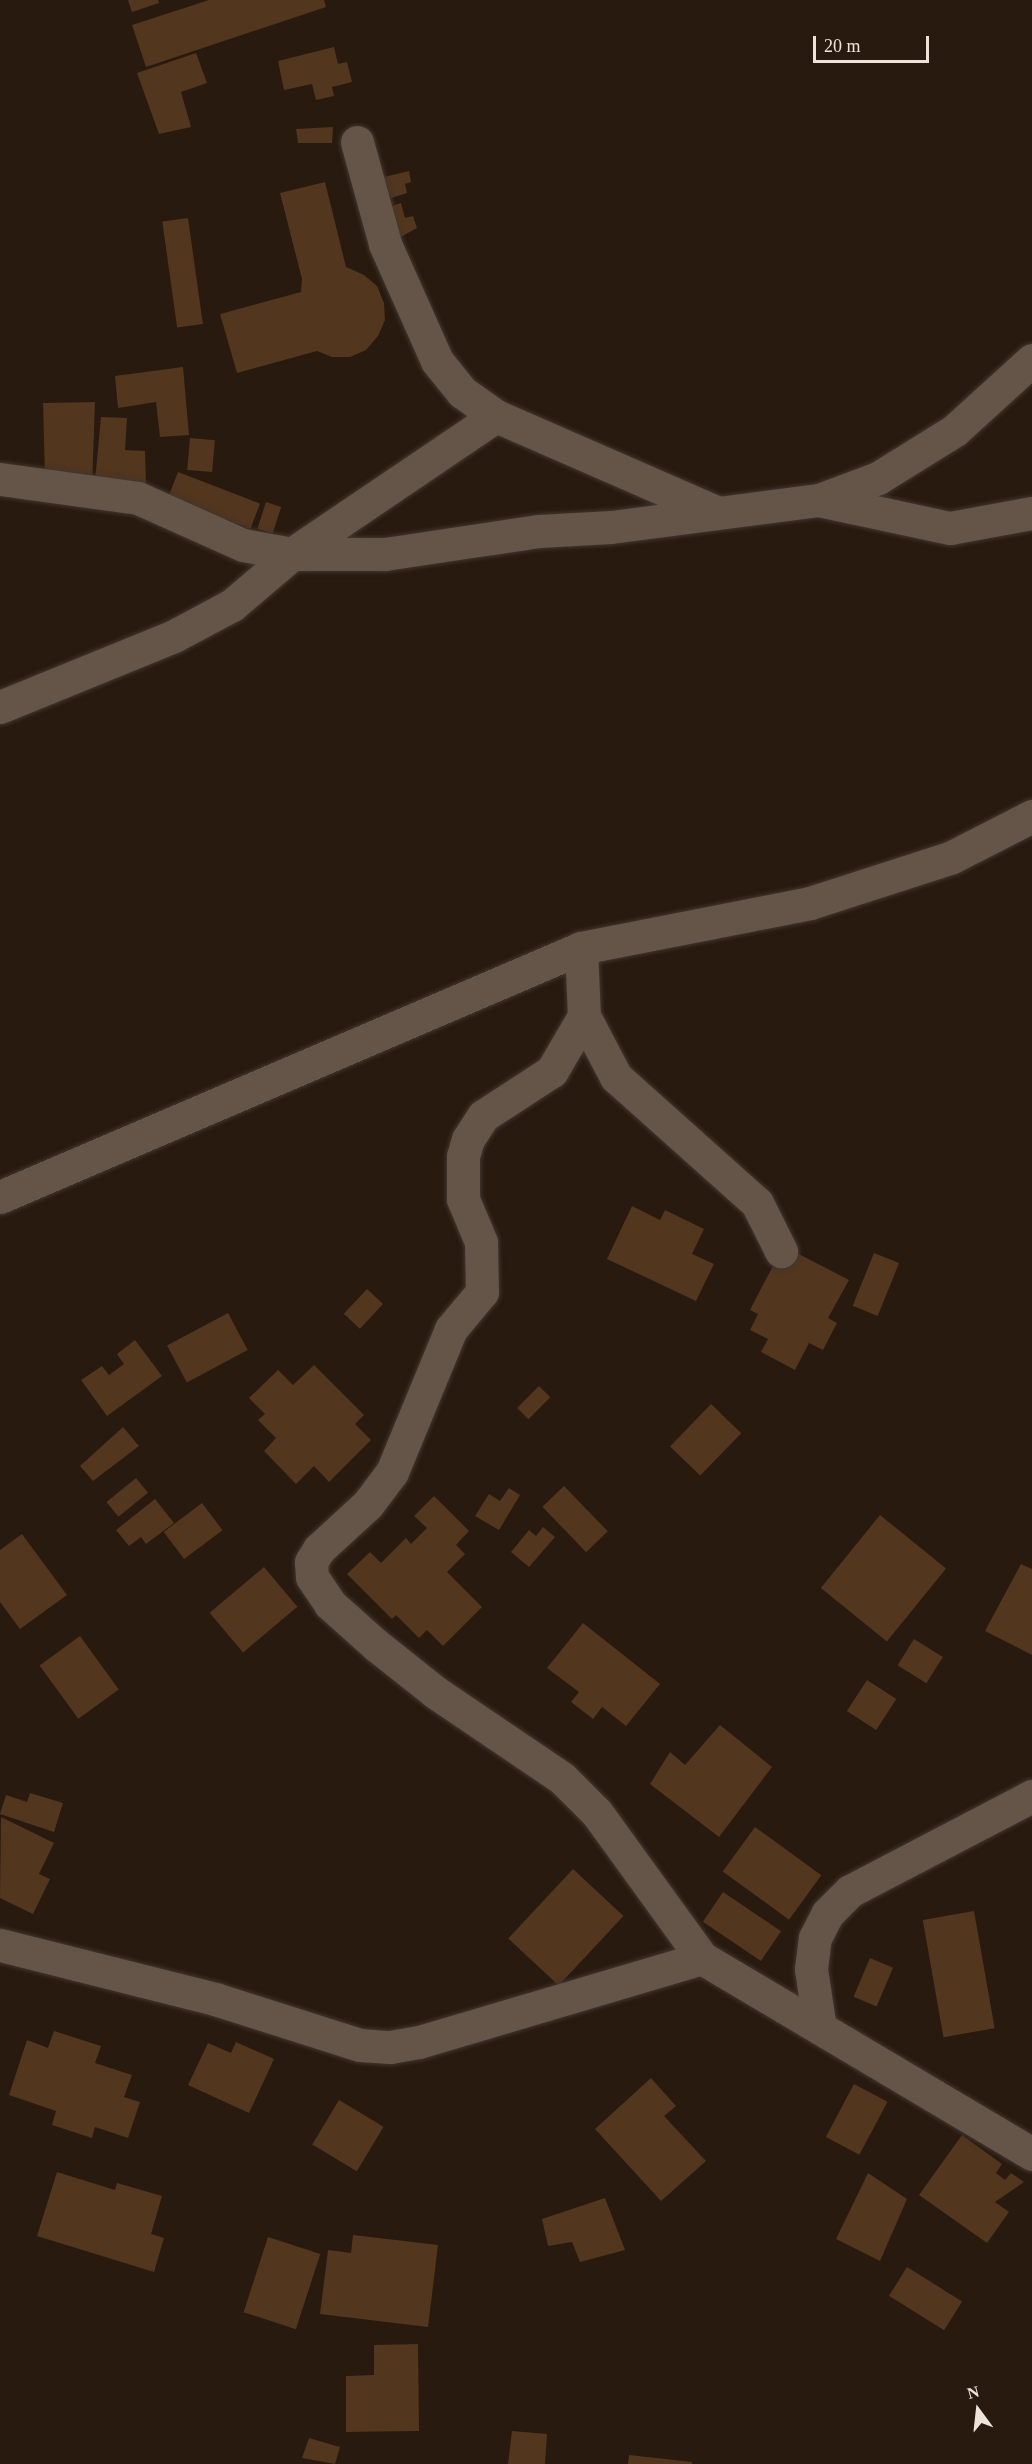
<!DOCTYPE html>
<html>
<head>
<meta charset="utf-8">
<style>
  body { margin:0 }
  #map { position:relative; width:1032px; height:2464px; overflow:hidden; background:#281a0f; font-family:Georgia,serif }
  div>[style] { position:absolute }
  .building>* { inset:0; background:#52361e; transform-origin:0 0 }
  .roads { filter:drop-shadow(0 0 2px #413630) drop-shadow(0 0 2px #413630) }
  .minor>* { height:33px; margin:-16.5px; padding:0 16.5px; transform-origin:16.5px; border-radius:16.5px; background:#655448 }
  span { translate:-50% -50%; white-space:nowrap; text-align:center; line-height:1.15; -webkit-text-stroke:5px #281a0f; paint-order:stroke }
  .north { position:absolute; left:948px; top:2380px; width:60px; height:60px; -webkit-text-stroke:4px #281a0f; paint-order:stroke; rotate:345deg; font-size:16px; font-weight:700; line-height:24px; text-align:center; color:#ede3db }
  .north::after { content:''; display:block; margin:auto; width:21px; height:27px; background:#ede3db; clip-path:polygon(50% 0,100% 100%,50% 72%,0 100%) }
  .scale { position:absolute; left:813px; top:36px; width:116px; height:27px; box-sizing:border-box; border:3px solid #ede3db; border-top:0; padding-left:8px; font-size:18px; line-height:21px; white-space:nowrap; color:#ede3db; -webkit-text-stroke:4px #281a0f; paint-order:stroke }
</style>
</head>
<body>
<div id="map">
  <div class="building">
    <i style="clip-path:polygon(128px 0,158px 0,159px 3px,132px 12px)"></i>
    <i style="clip-path:polygon(209px 0,324px 0,326px 7px,146px 67px,132px 25px)"></i>
    <i style="clip-path:polygon(334px 47px,338px 64px,347px 62px,352px 82px,332px 87px,334px 96px,316px 100px,312px 84px,284px 90px,278px 61px)"></i>
    <i style="clip-path:polygon(196px 53px,207px 83px,181px 92px,191px 127px,159px 134px,137px 73px)"></i>
    <i style="clip-path:polygon(333px 127px,332px 143px,298px 143px,296px 129px)"></i>
    <i style="clip-path:polygon(409px 171px,411px 182px,405px 184px,407px 193px,391px 198px,384px 177px)"></i>
    <i style="clip-path:polygon(325px 182px,346px 267px,364px 275px,377px 286px,384px 303px,385px 320px,378px 336px,366px 350px,350px 357px,332px 357px,317px 351px,237px 373px,220px 314px,301px 292px,302px 279px,280px 193px)"></i>
    <i style="clip-path:polygon(401px 203px,405px 218px,413px 216px,417px 228px,397px 239px,388px 207px)"></i>
    <i style="left:188px;top:218px;width:107px;height:26px;rotate:82deg"></i>
    <i style="clip-path:polygon(183px 367px,189px 435px,160px 437px,156px 402px,118px 408px,115px 376px)"></i>
    <i style="clip-path:polygon(95px 402px,92px 485px,45px 478px,43px 403px)"></i>
    <i style="clip-path:polygon(101px 417px,127px 418px,125px 450px,145px 451px,146px 485px,95px 481px)"></i>
    <i style="left:190px;top:438px;width:25px;height:32px;rotate:5deg"></i>
    <i style="left:178px;top:472px;width:88px;height:27px;rotate:21deg"></i>
    <i style="left:266px;top:502px;width:16px;height:28px;rotate:18deg"></i>
    <i style="clip-path:polygon(632px 1206px,660px 1220px,665px 1210px,704px 1229px,692px 1254px,714px 1264px,696px 1301px,607px 1259px)"></i>
    <i style="clip-path:polygon(793px 1251px,849px 1280px,828px 1318px,837px 1323px,823px 1350px,809px 1343px,795px 1370px,761px 1352px,768px 1339px,750px 1330px,758px 1314px,750px 1310px,775px 1262px,784px 1267px)"></i>
    <i style="left:874px;top:1253px;width:27px;height:57px;rotate:22deg"></i>
    <i style="left:367px;top:1289px;width:22px;height:34px;rotate:43deg"></i>
    <i style="left:228px;top:1313px;width:42px;height:69px;rotate:62deg"></i>
    <i style="clip-path:polygon(135px 1340px,162px 1376px,107px 1416px,81px 1380px,102px 1366px,109px 1375px,124px 1364px,117px 1354px)"></i>
    <i style="clip-path:polygon(314px 1365px,364px 1415px,355px 1424px,371px 1440px,329px 1482px,314px 1466px,296px 1484px,264px 1451px,276px 1438px,258px 1420px,265px 1414px,249px 1398px,278px 1370px,293px 1385px)"></i>
    <i style="left:539px;top:1386px;width:16px;height:31px;rotate:45deg"></i>
    <i style="left:711px;top:1404px;width:42px;height:59px;rotate:44deg"></i>
    <i style="clip-path:polygon(123px 1427px,139px 1446px,93px 1481px,80px 1466px)"></i>
    <i style="left:136px;top:1478px;width:19px;height:38px;rotate:51deg"></i>
    <i style="left:564px;top:1486px;width:63px;height:30px;rotate:46deg"></i>
    <i style="clip-path:polygon(509px 1488px,520px 1495px,499px 1530px,475px 1516px,489px 1494px,500px 1501px)"></i>
    <i style="clip-path:polygon(434px 1496px,469px 1531px,456px 1545px,465px 1554px,447px 1572px,482px 1607px,443px 1646px,427px 1630px,419px 1638px,396px 1615px,392px 1619px,347px 1574px,370px 1552px,381px 1563px,406px 1538px,411px 1544px,427px 1528px,414px 1516px)"></i>
    <i style="clip-path:polygon(155px 1499px,174px 1523px,146px 1544px,141px 1537px,129px 1546px,116px 1530px)"></i>
    <i style="left:202px;top:1503px;width:34px;height:48px;rotate:53deg"></i>
    <i style="left:880px;top:1515px;width:85px;height:94px;rotate:39deg"></i>
    <i style="clip-path:polygon(543px 1527px,555px 1537px,529px 1567px,511px 1552px,529px 1530px,536px 1536px)"></i>
    <i style="clip-path:polygon(22px 1534px,67px 1595px,20px 1629px,0 1602px,0 1550px)"></i>
    <i style="clip-path:polygon(1021px 1564px,1032px 1569px,1032px 1655px,985px 1631px)"></i>
    <i style="left:264px;top:1567px;width:52px;height:71px;rotate:50deg"></i>
    <i style="clip-path:polygon(583px 1623px,660px 1684px,626px 1726px,602px 1707px,593px 1719px,571px 1702px,579px 1692px,547px 1668px)"></i>
    <i style="left:80px;top:1636px;width:66px;height:50px;rotate:54deg"></i>
    <i style="left:914px;top:1639px;width:34px;height:31px;rotate:32deg"></i>
    <i style="left:867px;top:1680px;width:35px;height:37px;rotate:33deg"></i>
    <i style="clip-path:polygon(720px 1725px,772px 1767px,719px 1837px,650px 1784px,670px 1752px,685px 1765px)"></i>
    <i style="clip-path:polygon(30px 1793px,63px 1803px,54px 1832px,0 1814px,6px 1795px,27px 1802px)"></i>
    <i style="clip-path:polygon(1px 1817px,54px 1843px,39px 1874px,50px 1879px,33px 1914px,0 1898px)"></i>
    <i style="left:755px;top:1827px;width:82px;height:55px;rotate:36deg"></i>
    <i style="left:573px;top:1869px;width:69px;height:95px;rotate:43deg"></i>
    <i style="left:723px;top:1892px;width:70px;height:36px;rotate:34deg"></i>
    <i style="left:974px;top:1911px;width:119px;height:52px;rotate:80deg"></i>
    <i style="left:870px;top:1958px;width:25px;height:42px;rotate:23deg"></i>
    <i style="clip-path:polygon(54px 2031px,101px 2046px,95px 2063px,132px 2075px,124px 2097px,140px 2102px,128px 2138px,95px 2127px,92px 2138px,52px 2125px,56px 2111px,9px 2095px,27px 2040px,48px 2048px)"></i>
    <i style="clip-path:polygon(236px 2042px,274px 2059px,249px 2113px,188px 2085px,208px 2043px,231px 2053px)"></i>
    <i style="clip-path:polygon(651px 2078px,676px 2106px,664px 2116px,706px 2161px,661px 2201px,595px 2129px)"></i>
    <i style="left:854px;top:2084px;width:38px;height:60px;rotate:28deg"></i>
    <i style="left:339px;top:2100px;width:52px;height:52px;rotate:31deg"></i>
    <i style="clip-path:polygon(962px 2135px,1002px 2164px,996px 2173px,1005px 2180px,1011px 2173px,1024px 2182px,995px 2202px,1009px 2212px,987px 2243px,919px 2195px)"></i>
    <i style="clip-path:polygon(57px 2172px,115px 2190px,117px 2183px,162px 2196px,151px 2234px,164px 2238px,154px 2272px,37px 2236px)"></i>
    <i style="clip-path:polygon(868px 2173px,907px 2199px,880px 2261px,836px 2239px)"></i>
    <i style="clip-path:polygon(605px 2198px,625px 2250px,580px 2262px,572px 2242px,548px 2246px,542px 2219px)"></i>
    <i style="clip-path:polygon(353px 2235px,438px 2245px,428px 2327px,320px 2314px,328px 2250px,351px 2253px)"></i>
    <i style="left:268px;top:2237px;width:55px;height:79px;rotate:18deg"></i>
    <i style="left:907px;top:2267px;width:65px;height:34px;rotate:32deg"></i>
    <i style="clip-path:polygon(418px 2344px,419px 2431px,346px 2432px,346px 2376px,374px 2375px,374px 2345px)"></i>
    <i style="clip-path:polygon(512px 2431px,547px 2434px,545px 2464px,508px 2464px)"></i>
    <i style="clip-path:polygon(309px 2438px,340px 2447px,335px 2464px,302px 2458px)"></i>
    <i style="clip-path:polygon(629px 2455px,692px 2462px,692px 2464px,628px 2464px)"></i>
  </div>
  <div class="roads">
    <div class="minor">
      <i style="left:357px;top:142px;width:106px;rotate:74.6deg"></i>
      <i style="left:385px;top:244px;width:128px;rotate:66deg"></i>
      <i style="left:437px;top:361px;width:40px;rotate:51deg"></i>
      <i style="left:462px;top:392px;width:42px;rotate:35.2deg"></i>
      <i style="left:496px;top:416px;width:237px;rotate:23.6deg"></i>
      <i style="left:0;top:479px;width:139px;rotate:7.8deg"></i>
      <i style="left:138px;top:498px;width:115px;rotate:24.1deg"></i>
      <i style="left:243px;top:545px;width:50px;rotate:10.4deg"></i>
      <i style="left:292px;top:554px;width:93px"></i>
      <i style="left:385px;top:554px;width:156px;rotate:-8.5deg"></i>
      <i style="left:539px;top:531px;width:72px;rotate:-3.2deg"></i>
      <i style="left:611px;top:527px;width:210px;rotate:-7.4deg"></i>
      <i style="left:819px;top:500px;width:63px;rotate:-20.4deg"></i>
      <i style="left:878px;top:478px;width:91px;rotate:-31.9deg"></i>
      <i style="left:955px;top:430px;width:104px;rotate:-42.3deg"></i>
      <i style="left:819px;top:500px;width:134px;rotate:12.1deg"></i>
      <i style="left:950px;top:528px;width:83px;rotate:-10.4deg"></i>
      <i style="left:0;top:707px;width:188px;rotate:-22.2deg"></i>
      <i style="left:174px;top:636px;width:66px;rotate:-28.1deg"></i>
      <i style="left:232px;top:605px;width:79px;rotate:-40.4deg"></i>
      <i style="left:292px;top:554px;width:246px;rotate:-34.1deg"></i>
      <i style="left:581px;top:948px;width:68px;rotate:87.5deg"></i>
      <i style="left:584px;top:1016px;width:69px;rotate:62.3deg"></i>
      <i style="left:616px;top:1077px;width:189px;rotate:41.8deg"></i>
      <i style="left:757px;top:1203px;width:54px;rotate:63.4deg"></i>
      <i style="left:584px;top:1016px;width:64px;rotate:120.2deg"></i>
      <i style="left:552px;top:1071px;width:82px;rotate:146.9deg"></i>
      <i style="left:483px;top:1116px;width:27px;rotate:123deg"></i>
      <i style="left:468px;top:1139px;width:18px;rotate:106deg"></i>
      <i style="left:463px;top:1156px;width:43px;rotate:90deg"></i>
      <i style="left:463px;top:1199px;width:47px;rotate:67.3deg"></i>
      <i style="left:481px;top:1242px;width:50px;rotate:88.9deg"></i>
      <i style="left:482px;top:1292px;width:48px;rotate:130deg"></i>
      <i style="left:451px;top:1329px;width:155px;rotate:112.4deg"></i>
      <i style="left:392px;top:1472px;width:40px;rotate:127deg"></i>
      <i style="left:368px;top:1504px;width:67px;rotate:137.4deg"></i>
      <i style="left:319px;top:1549px;width:15px;rotate:122deg"></i>
      <i style="left:311px;top:1562px;width:15px;rotate:86deg"></i>
      <i style="left:312px;top:1577px;width:32px;rotate:56deg"></i>
      <i style="left:330px;top:1604px;width:62px;rotate:41.7deg"></i>
      <i style="left:376px;top:1645px;width:75px;rotate:38.5deg"></i>
      <i style="left:435px;top:1692px;width:153px;rotate:34.1deg"></i>
      <i style="left:562px;top:1778px;width:49px;rotate:45deg"></i>
      <i style="left:597px;top:1813px;width:179px;rotate:54.1deg"></i>
      <i style="left:702px;top:1958px;width:384px;rotate:30.7deg"></i>
      <i style="left:0;top:1197px;width:632px;rotate:-23.2deg"></i>
      <i style="left:581px;top:948px;width:233px;rotate:-11.1deg"></i>
      <i style="left:810px;top:903px;width:149px;rotate:-17.9deg"></i>
      <i style="left:952px;top:857px;width:90px;rotate:-27.1deg"></i>
      <i style="left:0;top:1945px;width:222px;rotate:14.1deg"></i>
      <i style="left:215px;top:1999px;width:152px;rotate:17.6deg"></i>
      <i style="left:360px;top:2045px;width:30px;rotate:4deg"></i>
      <i style="left:390px;top:2047px;width:29px;rotate:-10deg"></i>
      <i style="left:419px;top:2042px;width:295px;rotate:-16.5deg"></i>
      <i style="left:820px;top:2028px;width:60px;rotate:-98.7deg"></i>
      <i style="left:811px;top:1969px;width:31px;rotate:-83deg"></i>
      <i style="left:815px;top:1938px;width:27px;rotate:-63deg"></i>
      <i style="left:827px;top:1914px;width:33px;rotate:-45deg"></i>
      <i style="left:850px;top:1891px;width:205px;rotate:-27.6deg"></i>
    </div>
  </div>
  <div class="north">N</div>
  <div class="scale">20 m</div>
</div>
</body>
</html>
